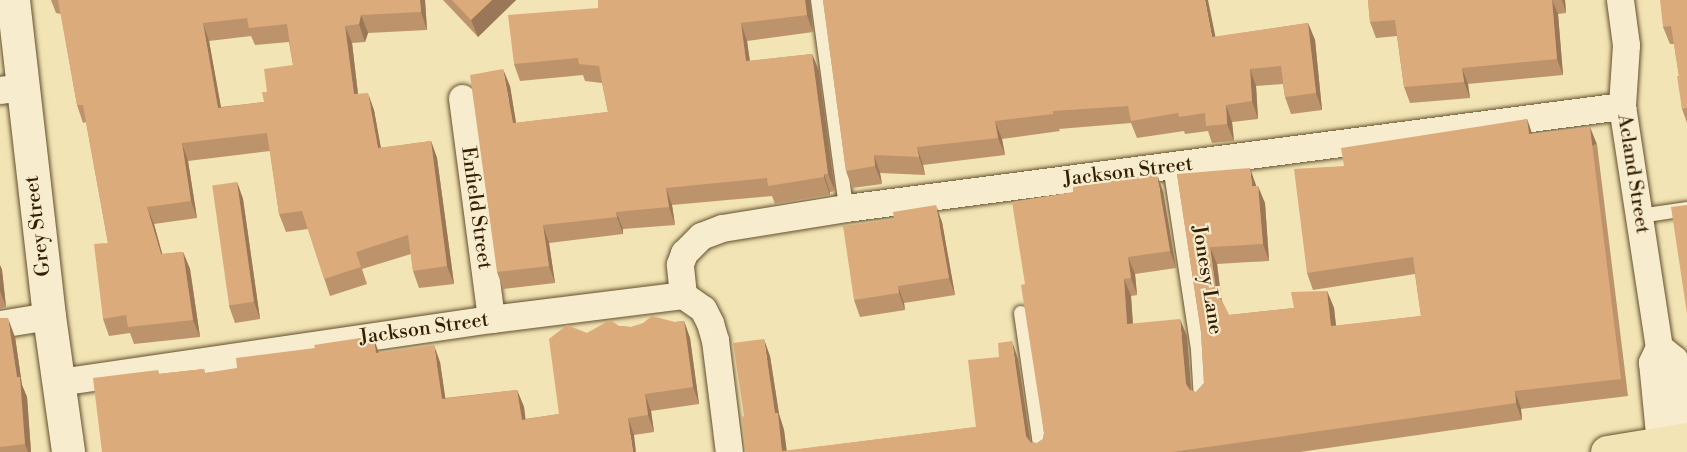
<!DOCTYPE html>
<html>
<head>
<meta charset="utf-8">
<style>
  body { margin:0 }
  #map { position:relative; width:1687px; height:452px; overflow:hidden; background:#f2e4b4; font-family:"Libre Bodoni",serif }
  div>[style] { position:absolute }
  .roads { filter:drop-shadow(0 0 2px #64502e) drop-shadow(0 0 2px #64502e) }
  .lane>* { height:14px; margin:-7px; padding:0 7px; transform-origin:7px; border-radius:7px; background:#f7edce }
  .street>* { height:27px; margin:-13.5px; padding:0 13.5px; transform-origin:13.5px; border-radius:13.5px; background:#f7edce }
  .secondary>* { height:33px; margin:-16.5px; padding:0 16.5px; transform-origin:16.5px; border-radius:16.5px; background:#f7edce }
  .primary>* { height:33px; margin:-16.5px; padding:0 16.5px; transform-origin:16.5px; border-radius:16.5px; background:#f2e4b4 }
  .wall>* { inset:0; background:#bd936b }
  .shaded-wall>* { inset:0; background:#9a7857; transform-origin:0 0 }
  .building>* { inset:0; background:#dcab7c; transform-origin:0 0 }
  span { translate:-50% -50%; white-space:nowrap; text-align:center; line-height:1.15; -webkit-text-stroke:4.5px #f7edce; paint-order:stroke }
  .street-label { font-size:20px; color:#351f02 }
</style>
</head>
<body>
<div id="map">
  <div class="roads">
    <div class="lane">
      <i style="left:818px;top:0;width:210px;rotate:82.3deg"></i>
      <i style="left:1170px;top:166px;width:186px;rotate:81.3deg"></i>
      <i style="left:1198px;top:350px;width:50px;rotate:86.6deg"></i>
      <i style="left:1640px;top:216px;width:48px;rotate:-8.5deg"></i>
      <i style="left:1021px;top:313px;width:140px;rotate:81.8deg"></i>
    </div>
    <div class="street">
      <i style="left:1620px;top:0;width:45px;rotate:82.4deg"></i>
      <i style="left:1626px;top:45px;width:61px;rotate:93.8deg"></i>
      <i style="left:1622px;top:106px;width:244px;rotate:81.3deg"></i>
      <i style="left:1659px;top:347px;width:17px;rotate:115deg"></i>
      <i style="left:1652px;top:362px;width:82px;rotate:84.4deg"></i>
      <i style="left:0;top:90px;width:22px;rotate:-8deg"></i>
      <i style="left:462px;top:98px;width:223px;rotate:82.5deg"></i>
      <i style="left:683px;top:295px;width:31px;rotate:-96deg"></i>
      <i style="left:680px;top:264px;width:12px;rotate:-70deg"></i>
      <i style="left:684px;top:253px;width:24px;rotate:-45deg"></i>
      <i style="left:701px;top:236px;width:22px;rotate:-21deg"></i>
      <i style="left:722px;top:228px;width:126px;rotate:-9.2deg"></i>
      <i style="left:846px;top:208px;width:783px;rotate:-7.49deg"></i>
      <i style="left:0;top:324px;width:50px;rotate:-9.3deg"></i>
      <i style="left:1659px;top:347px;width:19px;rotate:39deg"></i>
      <i style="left:1674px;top:359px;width:80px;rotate:80.7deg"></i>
      <i style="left:59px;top:382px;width:437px;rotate:-8.3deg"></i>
      <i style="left:491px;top:319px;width:193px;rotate:-7.1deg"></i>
      <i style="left:683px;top:295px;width:24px;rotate:35deg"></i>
      <i style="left:703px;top:309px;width:16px;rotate:63deg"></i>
      <i style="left:710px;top:323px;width:18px;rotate:74deg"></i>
      <i style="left:715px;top:340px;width:113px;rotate:82.9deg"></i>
    </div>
    <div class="secondary">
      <i style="left:13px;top:0;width:318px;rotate:83.5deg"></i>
      <i style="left:49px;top:316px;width:137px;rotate:82deg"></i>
    </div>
    <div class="primary">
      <i style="left:1607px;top:452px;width:81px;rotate:-9.2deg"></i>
    </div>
  </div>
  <div class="wall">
    <i style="clip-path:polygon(evenodd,51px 0,425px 0,427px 30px,368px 33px,365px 42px,352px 43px,358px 94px,374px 110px,381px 148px,431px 141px,437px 158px,454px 284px,419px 288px,413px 271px,411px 254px,362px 269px,367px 284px,330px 296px,308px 229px,286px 232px,279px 214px,270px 151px,188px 161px,197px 218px,154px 224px,162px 254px,183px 252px,190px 269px,200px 337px,134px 344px,130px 333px,109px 336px,103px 319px,108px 243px,86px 122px,83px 123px,77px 105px,61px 14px,56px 13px,51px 0,251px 36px,255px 45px,289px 42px,293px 65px,267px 92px,264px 102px,221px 107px,209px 41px,251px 36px)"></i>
    <i style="clip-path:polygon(443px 0,516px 0,478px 37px)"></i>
    <i style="clip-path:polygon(823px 0,1215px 37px,1308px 23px,1315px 40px,1322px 110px,1291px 114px,1285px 97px,1283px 84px,1256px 86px,1258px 119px,1232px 122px,1234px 141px,1212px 143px,1208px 131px,1185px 134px,1184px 131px,1137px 138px,1131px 123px,1059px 129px,1060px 131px,1002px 139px,1005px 155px,923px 165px,925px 175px,880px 173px,882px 184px,852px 188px,846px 171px)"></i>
    <i style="clip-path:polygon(1368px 0,1565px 0,1566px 13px,1558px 14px,1563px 75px,1468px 84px,1470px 98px,1410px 103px,1404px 87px,1397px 36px,1376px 38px,1370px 22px)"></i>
    <i style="clip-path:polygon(1687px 0,1687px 123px,1682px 109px,1679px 76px,1674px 44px,1670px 44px,1663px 27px)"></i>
    <i style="clip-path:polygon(809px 1px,813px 32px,747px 41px,750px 61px,812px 54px,819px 71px,835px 191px,830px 192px,830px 195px,775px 204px,772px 196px,672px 205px,675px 225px,623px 229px,623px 234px,549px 243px,555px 283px,503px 289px,497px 272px,510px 86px,516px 123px,608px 112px,602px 83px,585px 81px,583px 75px,520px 81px,514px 64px,598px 8px)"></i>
    <i style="clip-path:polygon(1527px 119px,1532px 134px,1597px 144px,1628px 396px,1521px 409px,1522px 420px,1300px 452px,745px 452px,744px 416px,770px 356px,779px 414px,784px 430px,786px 451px,976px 427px,1018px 359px,1031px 442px,1037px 443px,1043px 439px,1044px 433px,1025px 284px,1163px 191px,1176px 268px,1135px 274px,1137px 295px,1131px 296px,1133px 324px,1187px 336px,1191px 391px,1196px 392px,1204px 383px,1201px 332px,1177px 174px,1256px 186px,1265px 203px,1269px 261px,1217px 264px,1222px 301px,1229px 315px,1294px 308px,1327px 291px,1334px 308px,1336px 326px,1421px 316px,1415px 274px,1313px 290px,1307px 273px,1344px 166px)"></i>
    <i style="clip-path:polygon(237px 182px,243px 199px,260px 319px,235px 323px,229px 306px)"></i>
    <i style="clip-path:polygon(942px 222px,955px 295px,904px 303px,905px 310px,860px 317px,854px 300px)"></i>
    <i style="clip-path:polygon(0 265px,2px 270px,6px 307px,0 309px)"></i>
    <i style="clip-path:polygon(0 318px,15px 337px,22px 385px,27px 397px,31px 452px,0 452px)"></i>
    <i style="clip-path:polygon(684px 321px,690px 338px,699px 404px,651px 411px,654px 432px,634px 435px,102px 452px,158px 370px,159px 374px,204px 369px,205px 373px,379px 353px,440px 362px,445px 398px,517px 390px,524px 407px,525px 419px,559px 414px,587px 333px,619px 326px,631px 327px)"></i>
  </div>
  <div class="shaded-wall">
    <i style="clip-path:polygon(420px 0,425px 0,427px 30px,421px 12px)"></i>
    <i style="clip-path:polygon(492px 0,516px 0,478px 37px,471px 20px)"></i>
    <i style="clip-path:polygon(805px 0,810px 0,813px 32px,807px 15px)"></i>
    <i style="clip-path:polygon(1205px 0,1208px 0,1219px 54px,1212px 37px)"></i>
    <i style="clip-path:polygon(1552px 0,1558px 14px,1563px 75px,1557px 59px)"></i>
    <i style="clip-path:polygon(1562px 0,1565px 0,1566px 13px)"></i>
    <i style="clip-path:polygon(361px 15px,368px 33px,365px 42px,359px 24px)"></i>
    <i style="clip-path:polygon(203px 23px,209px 41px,224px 125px,218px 108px)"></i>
    <i style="clip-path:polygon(741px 23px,747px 41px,752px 78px,746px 61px)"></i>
    <i style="clip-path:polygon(1308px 23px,1315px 40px,1322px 110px,1316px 93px)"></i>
    <i style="clip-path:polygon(345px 26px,352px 43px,360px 111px,354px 94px)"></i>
    <i style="clip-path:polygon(812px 54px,819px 71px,835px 191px,828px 174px)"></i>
    <i style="clip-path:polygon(1462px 68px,1468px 84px,1470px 98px,1464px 82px)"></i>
    <i style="clip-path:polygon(503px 69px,510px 86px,519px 141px,513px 123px)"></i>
    <i style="clip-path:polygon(1250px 69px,1256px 86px,1258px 119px,1252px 101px)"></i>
    <i style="clip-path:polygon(368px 93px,374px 110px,384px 166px,378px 148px)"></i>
    <i style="clip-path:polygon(1226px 105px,1232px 122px,1234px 141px,1227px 124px)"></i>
    <i style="clip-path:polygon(1527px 119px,1533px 136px,1529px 134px)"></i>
    <i style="clip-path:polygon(995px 121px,1002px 139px,1005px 155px,998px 138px)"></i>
    <i style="left:1590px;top:127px;width:18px;height:254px;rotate:68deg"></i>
    <i style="clip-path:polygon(431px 141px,437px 158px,454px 284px,447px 266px)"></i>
    <i style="clip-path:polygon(182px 143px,188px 161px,197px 218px,191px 201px)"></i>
    <i style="clip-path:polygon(917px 147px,923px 165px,925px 175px,919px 157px)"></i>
    <i style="clip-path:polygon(874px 155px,880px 173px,882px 184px,875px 166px)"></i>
    <i style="clip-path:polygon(1250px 168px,1256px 185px,1258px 204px,1252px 186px)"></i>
    <i style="clip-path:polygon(824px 174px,830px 192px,830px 195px,824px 177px)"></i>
    <i style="clip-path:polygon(1157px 174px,1163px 191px,1176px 268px,1170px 251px)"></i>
    <i style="clip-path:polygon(237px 182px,243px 199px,260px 319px,254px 302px)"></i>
    <i style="clip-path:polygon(1258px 186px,1265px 203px,1269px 261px,1263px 244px)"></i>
    <i style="clip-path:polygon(666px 188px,672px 205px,675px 225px,669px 207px)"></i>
    <i style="clip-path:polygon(936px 205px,942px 222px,955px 295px,949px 278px)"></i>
    <i style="clip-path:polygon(147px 207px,154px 224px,167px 271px,161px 254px)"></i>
    <i style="clip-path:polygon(616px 212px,623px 229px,623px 234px,617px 217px)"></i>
    <i style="clip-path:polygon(543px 225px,549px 243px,555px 283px,549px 266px)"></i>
    <i style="clip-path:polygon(1210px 247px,1217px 264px,1222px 307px,1216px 290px)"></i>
    <i style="clip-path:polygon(183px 252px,190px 269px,200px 337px,193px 320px)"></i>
    <i style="clip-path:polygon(1128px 257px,1135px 274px,1137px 295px,1131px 278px)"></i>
    <i style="clip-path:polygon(0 265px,2px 270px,6px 307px,0 291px)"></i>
    <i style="clip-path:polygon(1124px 279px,1131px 296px,1134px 342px,1127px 324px)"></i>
    <i style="clip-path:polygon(898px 286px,904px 303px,905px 310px,899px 293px)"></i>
    <i style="clip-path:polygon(1327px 291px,1334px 308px,1338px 344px,1331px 326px)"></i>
    <i style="clip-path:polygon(8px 318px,15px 337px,22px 385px,27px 397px,31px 452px,28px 452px,25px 444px,17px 377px)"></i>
    <i style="clip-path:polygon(1180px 319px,1187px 336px,1192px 401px,1186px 384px)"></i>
    <i style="clip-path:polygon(684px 321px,690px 338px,699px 404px,693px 387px)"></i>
    <i style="clip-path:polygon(373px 336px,379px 353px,376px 353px)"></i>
    <i style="clip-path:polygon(764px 339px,770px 356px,779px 414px,784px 430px,787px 452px,782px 452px,775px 413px)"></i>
    <i style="clip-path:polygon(1012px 341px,1018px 359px,1032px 452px,1026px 436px)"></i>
    <i style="clip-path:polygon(434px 345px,440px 362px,448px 416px,442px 399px)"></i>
    <i style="clip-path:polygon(517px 390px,524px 407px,528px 437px,522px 420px)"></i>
    <i style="clip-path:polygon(1515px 391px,1521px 409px,1522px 420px,1516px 403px)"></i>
    <i style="clip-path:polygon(645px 394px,651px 411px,654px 432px,648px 415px)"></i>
    <i style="clip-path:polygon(628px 418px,634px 435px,636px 452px,633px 452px)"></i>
  </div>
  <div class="building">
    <i style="clip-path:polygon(evenodd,58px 0,420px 0,421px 12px,361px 15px,359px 24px,345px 26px,354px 94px,368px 93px,378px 148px,431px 141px,447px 266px,413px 271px,408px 235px,356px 252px,361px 267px,324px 279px,302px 211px,279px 214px,267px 133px,182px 143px,191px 201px,147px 207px,161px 254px,183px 252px,193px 320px,128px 327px,126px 315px,103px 319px,94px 244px,108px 243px,83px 105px,77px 105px,58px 0,247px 18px,249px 28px,287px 24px,293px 65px,264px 69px,267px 92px,262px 92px,264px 102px,218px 108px,203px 23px,247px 18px)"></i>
    <i style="clip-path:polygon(452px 0,492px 0,471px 20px)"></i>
    <i style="clip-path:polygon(598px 0,805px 0,807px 15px,741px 23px,746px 61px,812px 54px,828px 174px,824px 174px,824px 177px,768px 186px,767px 178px,666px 188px,669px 207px,616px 212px,617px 217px,543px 225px,549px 266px,497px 272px,470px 75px,503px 69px,513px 123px,608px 112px,599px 66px,579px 64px,578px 58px,514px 64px,508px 15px,598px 8px)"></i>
    <i style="clip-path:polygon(823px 0,1205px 0,1212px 37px,1308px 23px,1316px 93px,1285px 97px,1281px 66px,1250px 69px,1252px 101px,1226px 105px,1227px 124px,1206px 126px,1205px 113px,1179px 117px,1178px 113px,1131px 121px,1128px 106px,1053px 111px,1053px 114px,995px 121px,998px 138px,917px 147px,919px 157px,874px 155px,875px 166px,846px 171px)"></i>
    <i style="clip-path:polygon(1368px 0,1552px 0,1557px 59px,1462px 68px,1464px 82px,1404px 87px,1395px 20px,1370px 22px)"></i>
    <i style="clip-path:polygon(1660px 0,1687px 0,1687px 110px,1687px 108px,1682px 109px,1677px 76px,1679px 76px,1671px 26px,1663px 27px)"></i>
    <i style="clip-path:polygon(1527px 119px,1529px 134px,1590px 127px,1621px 379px,1515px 391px,1516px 403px,1172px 452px,745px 452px,742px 417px,744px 416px,733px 343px,764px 339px,775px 413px,778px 413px,782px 451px,976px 427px,968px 360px,999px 357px,998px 343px,1012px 341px,1026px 436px,1031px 443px,1037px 443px,1043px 439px,1044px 433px,1021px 285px,1025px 284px,1012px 202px,1073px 192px,1073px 187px,1157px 174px,1170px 251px,1128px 257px,1131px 278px,1124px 279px,1127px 324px,1180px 319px,1186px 384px,1190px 390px,1196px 392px,1204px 383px,1201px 332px,1177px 174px,1250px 168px,1252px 186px,1258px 186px,1263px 244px,1210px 247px,1216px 290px,1229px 315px,1294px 308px,1291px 292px,1327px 291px,1331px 326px,1421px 316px,1413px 257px,1307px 273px,1294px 169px,1344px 166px,1341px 148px)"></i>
    <i style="left:237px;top:182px;width:121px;height:25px;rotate:82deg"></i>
    <i style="clip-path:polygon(936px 205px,949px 278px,898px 286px,899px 293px,854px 300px,843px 226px,894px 219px,893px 212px)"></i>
    <i style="clip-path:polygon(1687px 205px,1687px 314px,1671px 207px)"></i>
    <i style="clip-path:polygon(652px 316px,675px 322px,684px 321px,693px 387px,645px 394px,648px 415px,628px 418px,633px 452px,102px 452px,93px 378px,158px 370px,158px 374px,204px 369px,205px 373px,237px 368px,236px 358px,315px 348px,314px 345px,373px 336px,376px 353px,434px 345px,442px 399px,517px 390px,522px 420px,559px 414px,549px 339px,567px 325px,587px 333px,610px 320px,619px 326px,631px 327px,643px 323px)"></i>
    <i style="clip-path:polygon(0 318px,8px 318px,17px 377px,20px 377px,25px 444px,0 447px)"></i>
  </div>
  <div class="street-label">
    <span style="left:1128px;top:172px;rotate:-7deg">Jackson Street</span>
    <span style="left:1633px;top:174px;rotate:81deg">Acland Street</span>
    <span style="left:476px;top:208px;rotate:82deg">Enfield Street</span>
    <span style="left:38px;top:226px;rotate:-97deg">Grey Street</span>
    <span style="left:1207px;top:280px;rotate:81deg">Jonesy Lane</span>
    <span style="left:424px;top:329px;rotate:-8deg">Jackson Street</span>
  </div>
</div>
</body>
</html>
